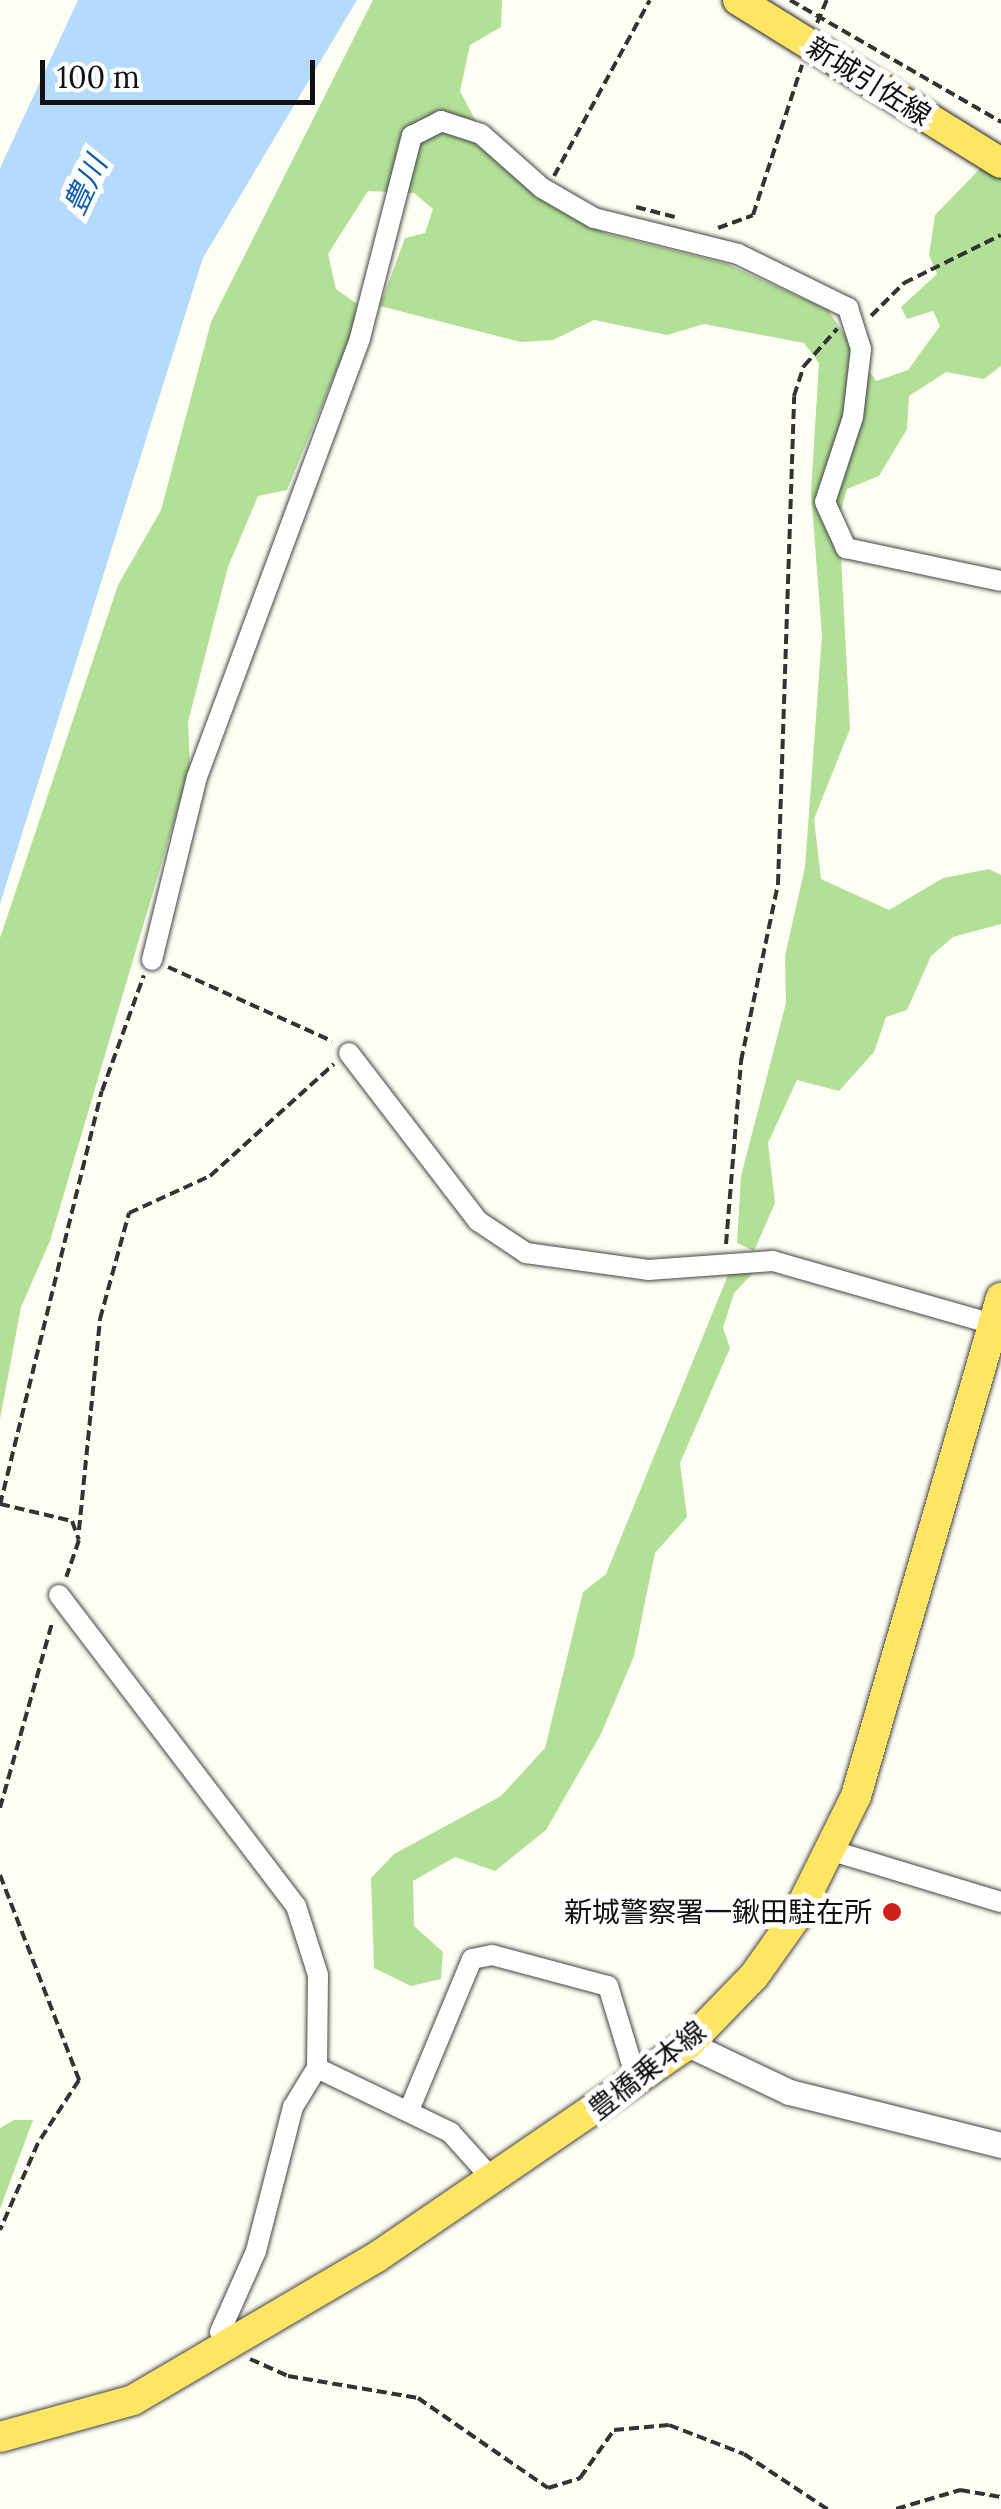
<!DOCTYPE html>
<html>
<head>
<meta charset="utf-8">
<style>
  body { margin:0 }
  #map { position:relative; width:1001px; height:2509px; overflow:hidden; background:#fffef4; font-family:Lora,"Noto Sans JP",serif }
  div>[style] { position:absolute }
  .forest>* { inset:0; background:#b3e097 }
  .water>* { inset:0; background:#b4dbfb }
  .path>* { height:4px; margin-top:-2px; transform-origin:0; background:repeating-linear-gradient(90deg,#333 0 10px,transparent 0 15px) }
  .roads { filter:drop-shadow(0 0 2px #444) drop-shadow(0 0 2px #444) }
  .minor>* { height:20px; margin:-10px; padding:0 10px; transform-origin:10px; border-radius:10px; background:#fff }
  .tertiary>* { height:25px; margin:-12.5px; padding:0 12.5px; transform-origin:12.5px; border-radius:12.5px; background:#fff }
  .primary>* { height:30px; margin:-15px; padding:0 15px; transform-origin:15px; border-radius:15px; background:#ffe564 }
  .bridges { filter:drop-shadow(0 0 2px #222) drop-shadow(0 0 2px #222) }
  .primary-bridge>* { height:30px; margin:-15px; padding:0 15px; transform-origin:15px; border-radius:15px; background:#ffe564 }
  .dots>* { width:28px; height:28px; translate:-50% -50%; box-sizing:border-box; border:5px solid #fff; border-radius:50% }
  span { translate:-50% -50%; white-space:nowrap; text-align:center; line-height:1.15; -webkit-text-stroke:10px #fff; paint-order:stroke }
  .street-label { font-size:28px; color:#111 }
  .poi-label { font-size:28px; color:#111 }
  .right { translate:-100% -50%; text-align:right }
  .water-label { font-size:30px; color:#0e5caf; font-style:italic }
  .scale { position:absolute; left:40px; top:60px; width:275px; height:45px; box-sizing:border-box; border:5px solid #111; border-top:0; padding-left:12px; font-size:30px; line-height:35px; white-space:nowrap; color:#111; -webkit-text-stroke:8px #fff; paint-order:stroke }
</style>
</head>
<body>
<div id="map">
  <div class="forest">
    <i style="clip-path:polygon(373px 0,502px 0,501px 27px,470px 45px,460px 91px,491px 150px,540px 198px,607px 234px,727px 264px,828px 310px,876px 381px,908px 370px,940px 326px,933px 311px,907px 319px,901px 307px,937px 274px,929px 255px,935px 215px,1001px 147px,1001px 366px,984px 379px,946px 372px,909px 396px,907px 429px,879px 476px,847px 489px,839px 517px,850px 729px,814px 819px,821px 879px,889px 910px,943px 878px,989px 869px,1001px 875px,1001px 924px,953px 937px,931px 956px,907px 1010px,886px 1017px,874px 1052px,839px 1091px,797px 1080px,768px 1143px,775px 1203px,754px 1251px,737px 1243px,741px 1176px,786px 1003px,785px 956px,805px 867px,822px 635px,811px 492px,819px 363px,804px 343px,704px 324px,667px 335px,594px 320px,553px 340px,521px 342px,380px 306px,405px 238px,425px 233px,433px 209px,414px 193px,368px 191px,328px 254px,336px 289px,357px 304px,354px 328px,287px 490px,258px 496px,228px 567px,188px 722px,190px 767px,50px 1241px,21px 1307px,0 1419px,0 938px,118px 585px,161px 510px,211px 322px)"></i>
    <i style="clip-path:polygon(756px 1270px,734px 1293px,723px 1328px,730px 1348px,680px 1463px,687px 1517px,655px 1553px,634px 1656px,601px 1734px,546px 1830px,495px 1871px,455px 1857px,413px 1881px,414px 1926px,443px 1952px,441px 1979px,411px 1986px,374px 1968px,371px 1878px,394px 1854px,501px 1796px,545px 1748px,583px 1592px,606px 1574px,728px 1275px)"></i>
    <i style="clip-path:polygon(14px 2120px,33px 2120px,0 2209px,0 2128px)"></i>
  </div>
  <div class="water">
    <i style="clip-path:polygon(78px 0,357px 0,203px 258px,0 904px,0 168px)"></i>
  </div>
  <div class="path">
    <i style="left:790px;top:0;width:244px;rotate:30deg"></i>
    <i style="left:817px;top:23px;width:25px;rotate:-67deg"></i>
    <i style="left:554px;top:176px;width:200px;rotate:-61.4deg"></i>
    <i style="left:636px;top:207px;width:40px;rotate:14.4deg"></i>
    <i style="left:718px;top:228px;width:37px;rotate:-20deg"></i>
    <i style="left:753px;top:215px;width:158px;rotate:-71.9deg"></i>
    <i style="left:871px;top:316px;width:47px;rotate:-45deg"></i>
    <i style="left:904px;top:283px;width:108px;rotate:-26.3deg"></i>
    <i style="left:168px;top:967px;width:180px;rotate:24.3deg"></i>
    <i style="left:726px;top:1244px;width:184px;rotate:-85.3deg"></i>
    <i style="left:741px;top:1061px;width:181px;rotate:-78.2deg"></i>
    <i style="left:778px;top:884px;width:488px;rotate:-88.1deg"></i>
    <i style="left:794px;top:396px;width:32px;rotate:-72deg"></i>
    <i style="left:804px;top:366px;width:50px;rotate:-48.3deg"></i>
    <i style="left:0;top:1504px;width:74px;rotate:13.3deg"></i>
    <i style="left:72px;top:1521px;width:20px;rotate:70deg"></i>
    <i style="left:79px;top:1540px;width:39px;rotate:109deg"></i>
    <i style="left:0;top:1505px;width:426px;rotate:-76.2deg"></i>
    <i style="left:102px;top:1091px;width:123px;rotate:-70.1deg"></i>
    <i style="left:79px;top:1530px;width:212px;rotate:-84.3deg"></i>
    <i style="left:100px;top:1319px;width:110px;rotate:-74.7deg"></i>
    <i style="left:129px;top:1213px;width:89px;rotate:-24.6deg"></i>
    <i style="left:210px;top:1176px;width:167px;rotate:-42.1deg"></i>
    <i style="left:0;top:1808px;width:195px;rotate:-74.3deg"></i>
    <i style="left:0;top:1875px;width:220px;rotate:68.9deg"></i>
    <i style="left:79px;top:2080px;width:75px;rotate:123.1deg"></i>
    <i style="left:38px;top:2143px;width:95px;rotate:113.6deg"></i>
    <i style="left:250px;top:2359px;width:42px;rotate:24.1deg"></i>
    <i style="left:288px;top:2376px;width:132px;rotate:9.6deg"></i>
    <i style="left:418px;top:2398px;width:158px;rotate:34.7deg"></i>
    <i style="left:548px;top:2488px;width:34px;rotate:-17deg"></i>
    <i style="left:580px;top:2478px;width:59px;rotate:-54.7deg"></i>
    <i style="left:614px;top:2430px;width:55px;rotate:-5.2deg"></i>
    <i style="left:669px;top:2425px;width:80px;rotate:21.1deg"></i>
    <i style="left:744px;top:2454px;width:100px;rotate:33.5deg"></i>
    <i style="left:896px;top:2509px;width:67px;rotate:-16.5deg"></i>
    <i style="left:960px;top:2490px;width:42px;rotate:9.7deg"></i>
  </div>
  <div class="roads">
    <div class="minor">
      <i style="left:152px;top:960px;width:188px;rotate:-76.2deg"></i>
      <i style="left:197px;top:777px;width:468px;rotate:-69.6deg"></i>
      <i style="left:360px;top:338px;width:209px;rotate:-75.6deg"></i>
      <i style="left:412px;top:136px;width:33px;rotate:-27deg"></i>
      <i style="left:441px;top:121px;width:42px;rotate:18deg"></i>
      <i style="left:481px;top:134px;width:81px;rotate:41.5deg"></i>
      <i style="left:542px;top:188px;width:60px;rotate:30deg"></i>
      <i style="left:594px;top:218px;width:148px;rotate:14deg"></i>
      <i style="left:738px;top:254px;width:123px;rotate:26.1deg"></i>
      <i style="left:848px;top:308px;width:43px;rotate:72.4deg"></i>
      <i style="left:861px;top:349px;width:68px;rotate:96.7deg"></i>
      <i style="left:853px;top:417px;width:89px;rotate:108.2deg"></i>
      <i style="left:825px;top:502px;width:51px;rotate:65.5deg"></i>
      <i style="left:846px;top:548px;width:158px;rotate:12deg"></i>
      <i style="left:349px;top:1053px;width:212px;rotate:52.5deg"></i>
      <i style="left:478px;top:1221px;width:58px;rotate:33.7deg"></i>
      <i style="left:526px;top:1253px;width:123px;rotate:7.9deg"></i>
      <i style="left:648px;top:1270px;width:125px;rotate:-4.1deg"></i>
      <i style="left:773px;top:1261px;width:229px;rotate:16deg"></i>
      <i style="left:59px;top:1595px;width:391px;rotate:52.7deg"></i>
      <i style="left:296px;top:1906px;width:72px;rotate:72.3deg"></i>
      <i style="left:318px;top:1975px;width:93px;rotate:90.6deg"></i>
      <i style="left:317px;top:2068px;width:148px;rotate:25.7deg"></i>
      <i style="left:450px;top:2132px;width:67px;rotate:48deg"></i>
      <i style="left:833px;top:1851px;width:176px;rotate:16.9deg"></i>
      <i style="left:410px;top:2108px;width:161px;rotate:-67.4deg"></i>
      <i style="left:472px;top:1959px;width:20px;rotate:-11deg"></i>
      <i style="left:492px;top:1955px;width:120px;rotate:15deg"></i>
      <i style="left:608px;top:1986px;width:99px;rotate:73deg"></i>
      <i style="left:229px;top:2347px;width:17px;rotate:-121deg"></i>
      <i style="left:220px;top:2332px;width:89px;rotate:-66deg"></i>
      <i style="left:256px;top:2251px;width:149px;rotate:-75.6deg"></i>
      <i style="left:293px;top:2107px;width:46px;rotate:-58.4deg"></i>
    </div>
    <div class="tertiary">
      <i style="left:688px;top:2044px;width:112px;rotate:25.4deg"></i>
      <i style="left:789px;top:2092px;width:219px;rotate:14deg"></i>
    </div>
    <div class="primary">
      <i style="left:0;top:2437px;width:138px;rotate:-15.5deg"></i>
      <i style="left:133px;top:2400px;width:283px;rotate:-30.4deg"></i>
      <i style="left:377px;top:2257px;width:377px;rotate:-34.4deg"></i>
      <i style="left:688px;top:2044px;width:95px;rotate:-45.9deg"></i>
      <i style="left:754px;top:1976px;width:72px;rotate:-54.6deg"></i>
      <i style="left:796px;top:1917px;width:135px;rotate:-63.6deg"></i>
      <i style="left:856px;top:1796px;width:519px;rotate:-73.77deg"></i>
    </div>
  </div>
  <div class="bridges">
    <div class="primary-bridge">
      <i style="left:738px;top:0;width:309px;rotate:31.8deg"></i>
    </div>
  </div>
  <div class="dots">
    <i style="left:892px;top:1912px;background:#ce211c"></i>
  </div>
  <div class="street-label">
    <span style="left:869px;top:81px;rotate:32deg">新城引佐線</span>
    <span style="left:647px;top:2070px;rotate:-38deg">豊橋乗本線</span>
  </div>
  <div class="poi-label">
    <span class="right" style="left:872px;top:1912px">新城警察署一鍬田駐在所</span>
  </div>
  <div class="water-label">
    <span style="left:85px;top:185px;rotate:-65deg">豊川</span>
  </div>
  <div class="scale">100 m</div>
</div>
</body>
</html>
